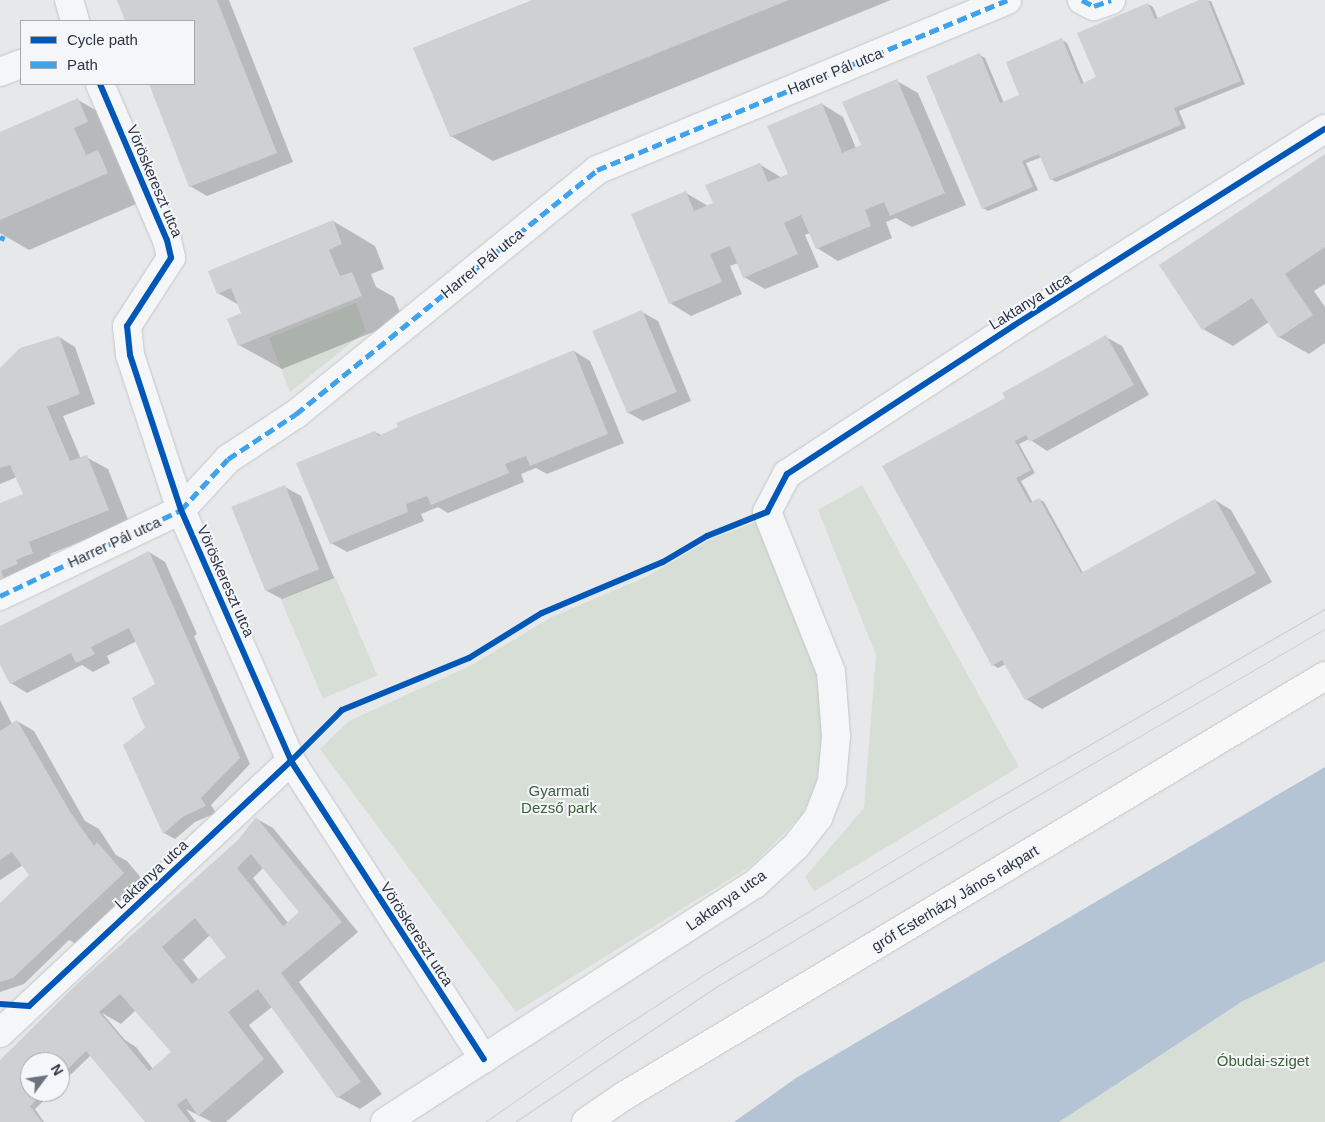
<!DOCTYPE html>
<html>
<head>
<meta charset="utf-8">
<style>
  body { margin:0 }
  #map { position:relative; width:1325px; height:1122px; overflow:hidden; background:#e6e8ea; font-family:Arial,sans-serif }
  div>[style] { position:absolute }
  .green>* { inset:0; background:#d6ded6; transform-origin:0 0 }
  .water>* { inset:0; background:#b4c4d5 }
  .shadow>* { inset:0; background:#0003 }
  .building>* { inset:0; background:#ced0d3; transform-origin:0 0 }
  .roads { filter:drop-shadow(0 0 1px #c4c6c8) drop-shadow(0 0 1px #c4c6c8) }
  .street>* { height:28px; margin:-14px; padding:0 14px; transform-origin:14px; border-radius:14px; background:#f5f6f7 }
  .secondary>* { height:28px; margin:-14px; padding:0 14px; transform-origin:14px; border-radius:14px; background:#f8f8f8 }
  .tram>* { height:1px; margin:-0.5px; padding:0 0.5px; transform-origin:0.5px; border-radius:0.5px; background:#cecfd2 }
  .quiet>* { height:5px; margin-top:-2.5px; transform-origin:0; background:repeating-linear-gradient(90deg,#3ea3ec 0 10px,transparent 0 15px) }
  .cycleway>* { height:6px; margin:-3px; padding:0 3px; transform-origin:3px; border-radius:3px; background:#0057b8 }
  span { translate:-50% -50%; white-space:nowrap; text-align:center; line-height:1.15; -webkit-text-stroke:4px #f4f6f9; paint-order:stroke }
  .street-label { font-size:15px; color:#2b3445 }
  .park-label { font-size:15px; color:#3f6138 }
  .legend { position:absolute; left:20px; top:20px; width:175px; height:65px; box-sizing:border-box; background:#f4f6f9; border:1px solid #a4a8b1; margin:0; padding:6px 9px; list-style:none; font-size:15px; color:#2b3445 }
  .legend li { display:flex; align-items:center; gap:10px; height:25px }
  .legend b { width:25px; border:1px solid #a4a8b1 }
  .north { position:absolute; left:20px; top:1052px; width:50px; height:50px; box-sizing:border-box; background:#f4f6f9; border:1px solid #a4a8b1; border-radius:50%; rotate:59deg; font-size:14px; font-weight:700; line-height:20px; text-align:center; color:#2b3445 }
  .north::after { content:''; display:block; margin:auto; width:18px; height:22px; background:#6c737f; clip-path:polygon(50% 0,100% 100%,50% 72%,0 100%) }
</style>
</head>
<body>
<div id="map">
  <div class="green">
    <i style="clip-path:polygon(356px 303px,366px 331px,290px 392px,269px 338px)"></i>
    <i style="clip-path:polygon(862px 485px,1019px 767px,814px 891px,805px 877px,864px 808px,876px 655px,818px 510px)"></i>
    <i style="clip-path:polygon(761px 520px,817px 673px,823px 737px,816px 783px,802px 815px,751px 866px,516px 1012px,320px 749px,349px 721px,472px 665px,552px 617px,648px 576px,711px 539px)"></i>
    <i style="left:335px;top:576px;width:108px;height:59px;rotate:67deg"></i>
    <i style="clip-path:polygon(1325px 926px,1325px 1122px,1059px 1122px,1250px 997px)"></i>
  </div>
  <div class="water">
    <i style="clip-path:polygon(1325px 767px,1325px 961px,1243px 1001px,1059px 1122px,734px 1122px,796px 1078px)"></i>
  </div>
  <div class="shadow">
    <i style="clip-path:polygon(118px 0,229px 0,293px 162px,207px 196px,190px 186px,150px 84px,194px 84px,194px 21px,126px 21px)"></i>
    <i style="clip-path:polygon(535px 0,891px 0,493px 161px,451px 136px)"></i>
    <i style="clip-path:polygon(1202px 0,1211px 1px,1245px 84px,1179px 111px,1186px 128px,1056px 182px,1051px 179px,1042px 157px,1026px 163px,1038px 190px,988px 211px,983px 208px,980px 55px,985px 58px,1004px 103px,1021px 95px,1062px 40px,1067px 43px,1084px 84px,1098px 78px,1148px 4px,1153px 7px,1158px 19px)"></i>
    <i style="clip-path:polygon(897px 81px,918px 93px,966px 205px,912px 227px,896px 218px,886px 222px,892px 238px,838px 261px,817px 248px,810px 233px,805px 235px,819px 267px,765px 289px,744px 277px,738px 263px,730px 266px,742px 294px,691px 316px,670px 303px,686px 193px,708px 206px,714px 204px,759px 164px,782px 178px,789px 175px,822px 104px,843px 117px,856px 148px,862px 146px)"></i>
    <i style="clip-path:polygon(78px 100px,120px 124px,150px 198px,29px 250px,0 233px,0 133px)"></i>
    <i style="clip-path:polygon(1325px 156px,1325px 284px,1314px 291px,1325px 307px,1325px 343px,1309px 354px,1279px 337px,1269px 322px,1233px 346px,1203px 329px)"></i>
    <i style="clip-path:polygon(333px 221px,375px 246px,384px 269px,371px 274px,376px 287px,394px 297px,403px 320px,282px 369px,239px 345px,243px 314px,239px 305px,218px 293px)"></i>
    <i style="clip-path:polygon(642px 312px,658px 321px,691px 401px,643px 421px,627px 412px)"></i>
    <i style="clip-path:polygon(59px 337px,75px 347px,95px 404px,63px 416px,81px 459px,86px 457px,108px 469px,129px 522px,50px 554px,54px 565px,0 597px,0 504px,24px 495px,17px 477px,0 484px,0 370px)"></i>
    <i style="clip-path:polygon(1106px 337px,1122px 346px,1149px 395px,1047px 451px,1029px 439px,1019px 444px,1035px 473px,1021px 481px,1033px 503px,1039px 499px,1044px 502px,1083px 573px,1215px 500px,1231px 510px,1272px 582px,1042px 709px,1026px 699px,1006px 664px,998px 668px,993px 665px,1007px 399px)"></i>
    <i style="clip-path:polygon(574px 351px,590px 361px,624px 443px,547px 474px,536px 468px,521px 474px,524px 482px,448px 513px,438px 507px,421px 514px,424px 521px,347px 552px,331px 543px,375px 432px,381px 435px)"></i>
    <i style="clip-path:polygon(285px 487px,301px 496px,334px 578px,282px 599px,265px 590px)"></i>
    <i style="clip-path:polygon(149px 552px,165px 562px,197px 634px,194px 636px,250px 764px,211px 805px,216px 813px,195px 822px,175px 839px,164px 833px,125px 745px,147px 729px,157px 685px,137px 641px,107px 656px,110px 663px,93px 672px,82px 665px,27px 693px,11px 683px,0 662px,0 628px)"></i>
    <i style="clip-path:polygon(0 700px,12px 724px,17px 721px,34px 731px,85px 821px,99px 829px,116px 855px,127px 861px,152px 891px,87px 950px,69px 940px,24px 984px,0 992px,0 904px,31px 875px,23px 865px,0 880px)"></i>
    <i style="clip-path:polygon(evenodd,257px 819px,273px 828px,358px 932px,299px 982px,382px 1094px,360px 1109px,338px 1097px,272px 1007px,249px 1025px,284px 1072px,226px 1122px,212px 1122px,186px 1109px,196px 1122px,147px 1122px,91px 1055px,60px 1085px,60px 1062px,30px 1062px,30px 1092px,53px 1092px,35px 1109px,44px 1122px,0 1122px,0 1062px,239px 840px,257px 819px,264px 867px,301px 912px,288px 923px,253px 878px,264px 867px,257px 819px,210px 935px,227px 957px,199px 980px,183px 960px,210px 935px,257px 819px,136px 1010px,172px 1052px,153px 1069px,136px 1047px,125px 1040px,102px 1013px,121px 1024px,136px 1010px)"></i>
  </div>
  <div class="building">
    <i style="clip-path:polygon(117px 0,217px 0,277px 153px,189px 187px,149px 84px,194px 84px,194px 21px,125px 21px)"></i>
    <i style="clip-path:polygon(532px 0,789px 0,450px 137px,413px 48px)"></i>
    <i style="clip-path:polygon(1199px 0,1208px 0,1241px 81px,1174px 108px,1181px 125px,1050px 180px,1039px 154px,1022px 161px,1033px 187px,982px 209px,926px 76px,980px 53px,1000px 103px,1019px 95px,1006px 62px,1062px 38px,1081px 84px,1096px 77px,1077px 33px,1148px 3px,1155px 19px)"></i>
    <i style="clip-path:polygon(897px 79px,945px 193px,890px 216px,884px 202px,865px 210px,871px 226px,816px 249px,801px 215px,784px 223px,798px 254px,743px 278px,730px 246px,710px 254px,722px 282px,669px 304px,631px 214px,686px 191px,694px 211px,713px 203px,705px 185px,760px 163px,768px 182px,788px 174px,767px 126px,822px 103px,842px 153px,861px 145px,842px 102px)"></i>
    <i style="clip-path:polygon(78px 98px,88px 122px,74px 128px,86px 155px,98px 150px,108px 173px,0 220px,0 132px)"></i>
    <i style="clip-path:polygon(1325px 154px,1325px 247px,1285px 274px,1313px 315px,1278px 338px,1252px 298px,1202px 330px,1159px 265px)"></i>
    <i style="clip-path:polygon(333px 220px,342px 244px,329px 250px,340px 276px,352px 272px,362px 296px,238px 346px,227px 319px,241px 313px,231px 288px,217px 294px,208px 271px)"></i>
    <i style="left:642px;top:310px;width:89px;height:54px;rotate:67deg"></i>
    <i style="clip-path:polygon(1106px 335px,1134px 385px,1030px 442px,1026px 435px,1015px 441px,1031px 470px,1016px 478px,1030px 503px,1039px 498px,1081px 573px,1215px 499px,1256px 573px,1025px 700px,1002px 660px,992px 666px,882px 466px,1005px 398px,1002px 393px)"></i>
    <i style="clip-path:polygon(59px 336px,80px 394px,47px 407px,70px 461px,87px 455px,109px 510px,29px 542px,33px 553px,16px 560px,18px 564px,1px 571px,5px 581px,0 583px,0 503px,23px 494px,10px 465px,0 468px,0 368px,20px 348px)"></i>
    <i style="clip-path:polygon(574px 350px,608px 434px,530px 466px,526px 456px,505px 464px,509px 473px,431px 505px,427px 496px,406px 504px,408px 512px,330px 544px,296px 463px,375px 431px,378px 436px,398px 427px,396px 423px)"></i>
    <i style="left:285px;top:485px;width:91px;height:58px;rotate:68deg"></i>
    <i style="clip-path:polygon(149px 551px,240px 758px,201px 798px,206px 806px,184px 816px,163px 834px,123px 745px,145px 728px,132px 698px,155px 684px,129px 628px,91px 647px,95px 654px,76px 663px,71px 653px,10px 684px,0 665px,0 626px)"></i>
    <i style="clip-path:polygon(17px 720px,69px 810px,94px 846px,97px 842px,124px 873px,13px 978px,0 982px,0 903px,29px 875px,12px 852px,0 860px,0 731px)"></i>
    <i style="clip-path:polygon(evenodd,256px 817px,342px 922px,281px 973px,361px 1082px,337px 1098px,258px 989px,228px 1012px,264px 1059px,198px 1116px,186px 1098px,177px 1105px,190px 1122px,145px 1122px,86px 1051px,60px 1077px,60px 1062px,30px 1062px,30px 1092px,45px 1092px,30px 1106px,42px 1122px,0 1122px,0 1060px,77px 984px,238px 840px,256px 817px,251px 854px,299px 912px,283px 926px,237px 868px,251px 854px,256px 817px,195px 918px,226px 957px,192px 984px,162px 947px,195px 918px,256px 817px,120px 994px,171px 1052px,149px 1071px,99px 1012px,120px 994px)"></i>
  </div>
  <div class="roads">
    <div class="street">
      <i style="left:69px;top:0;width:22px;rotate:74deg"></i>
      <i style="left:1082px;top:0;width:13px;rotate:27deg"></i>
      <i style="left:1094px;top:6px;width:18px;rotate:-19deg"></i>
      <i style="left:0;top:72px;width:22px;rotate:-21deg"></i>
      <i style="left:100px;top:84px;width:170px;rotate:66.8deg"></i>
      <i style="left:167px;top:240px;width:18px;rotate:77deg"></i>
      <i style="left:171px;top:258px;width:81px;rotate:122.9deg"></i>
      <i style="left:127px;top:326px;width:29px;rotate:84deg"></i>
      <i style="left:130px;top:355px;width:163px;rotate:71.8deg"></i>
      <i style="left:181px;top:510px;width:274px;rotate:66.3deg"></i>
      <i style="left:291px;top:761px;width:355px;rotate:57.1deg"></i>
      <i style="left:0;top:596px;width:200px;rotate:-25.4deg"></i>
      <i style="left:181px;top:510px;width:69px;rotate:-47.3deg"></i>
      <i style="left:228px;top:459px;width:82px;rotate:-33.5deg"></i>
      <i style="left:296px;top:414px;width:387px;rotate:-39deg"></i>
      <i style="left:597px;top:170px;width:444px;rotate:-22.5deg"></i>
      <i style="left:0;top:1033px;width:398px;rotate:-43.1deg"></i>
      <i style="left:385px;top:1122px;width:440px;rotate:-32.8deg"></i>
      <i style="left:755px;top:884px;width:56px;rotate:-42.8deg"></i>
      <i style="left:796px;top:846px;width:36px;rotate:-52deg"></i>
      <i style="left:818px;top:818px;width:40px;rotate:-69deg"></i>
      <i style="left:832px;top:781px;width:45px;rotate:-84.9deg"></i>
      <i style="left:836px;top:736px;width:64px;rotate:-94.5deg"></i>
      <i style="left:831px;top:672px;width:172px;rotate:-111.8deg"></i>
      <i style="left:767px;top:512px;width:43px;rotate:-62.2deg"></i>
      <i style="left:787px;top:474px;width:270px;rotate:-33.2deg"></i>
      <i style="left:1013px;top:326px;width:369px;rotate:-32.3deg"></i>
    </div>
    <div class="secondary">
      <i style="left:586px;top:1122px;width:46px;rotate:-34.4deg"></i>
      <i style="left:624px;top:1096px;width:817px;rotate:-30.93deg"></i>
    </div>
  </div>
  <div class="tram">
    <i style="left:485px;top:1122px;width:141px;rotate:-34.9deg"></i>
    <i style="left:601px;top:1041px;width:127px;rotate:-32.8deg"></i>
    <i style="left:708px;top:972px;width:310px;rotate:-31.1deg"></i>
    <i style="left:973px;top:812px;width:406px;rotate:-30deg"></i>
    <i style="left:515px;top:1122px;width:242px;rotate:-33.9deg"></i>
    <i style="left:716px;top:987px;width:311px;rotate:-30.9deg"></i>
    <i style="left:983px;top:827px;width:395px;rotate:-30.1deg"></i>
  </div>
  <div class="quiet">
    <i style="left:1082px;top:0;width:13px;rotate:27deg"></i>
    <i style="left:1094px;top:6px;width:18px;rotate:-19deg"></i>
    <i style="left:0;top:237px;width:5px;rotate:22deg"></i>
    <i style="left:0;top:596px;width:200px;rotate:-25.4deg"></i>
    <i style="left:181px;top:510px;width:69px;rotate:-47.3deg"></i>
    <i style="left:228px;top:459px;width:82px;rotate:-33.5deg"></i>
    <i style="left:296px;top:414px;width:387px;rotate:-39deg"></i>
    <i style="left:597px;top:170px;width:444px;rotate:-22.5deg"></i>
  </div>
  <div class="cycleway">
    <i style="left:100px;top:84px;width:170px;rotate:66.8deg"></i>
    <i style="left:167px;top:240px;width:18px;rotate:77deg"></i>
    <i style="left:171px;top:258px;width:81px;rotate:122.9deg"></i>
    <i style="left:127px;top:326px;width:29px;rotate:84deg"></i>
    <i style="left:130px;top:355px;width:163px;rotate:71.8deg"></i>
    <i style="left:181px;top:510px;width:274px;rotate:66.3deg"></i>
    <i style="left:291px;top:761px;width:355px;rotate:57.1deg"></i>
    <i style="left:0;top:1004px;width:29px;rotate:4deg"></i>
    <i style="left:29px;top:1006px;width:359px;rotate:-43.1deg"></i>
    <i style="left:291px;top:761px;width:72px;rotate:-45deg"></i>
    <i style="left:342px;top:710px;width:137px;rotate:-22.3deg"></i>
    <i style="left:469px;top:658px;width:86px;rotate:-31.7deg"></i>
    <i style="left:542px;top:613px;width:131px;rotate:-22.9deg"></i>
    <i style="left:663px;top:562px;width:51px;rotate:-30.6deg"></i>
    <i style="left:707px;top:536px;width:65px;rotate:-21.8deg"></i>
    <i style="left:767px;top:512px;width:43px;rotate:-62.2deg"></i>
    <i style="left:787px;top:474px;width:270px;rotate:-33.2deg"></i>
    <i style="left:1013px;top:326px;width:369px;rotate:-32.3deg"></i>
  </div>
  <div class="street-label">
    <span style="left:835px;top:71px;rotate:-22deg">Harrer Pál utca</span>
    <span style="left:155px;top:181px;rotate:67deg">Vöröskereszt utca</span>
    <span style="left:482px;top:263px;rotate:-39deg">Harrer Pál utca</span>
    <span style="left:1030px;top:301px;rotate:-32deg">Laktanya utca</span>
    <span style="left:114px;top:542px;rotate:-25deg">Harrer Pál utca</span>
    <span style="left:226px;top:581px;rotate:66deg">Vöröskereszt utca</span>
    <span style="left:151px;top:874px;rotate:-43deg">Laktanya utca</span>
    <span style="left:955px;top:898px;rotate:-31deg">gróf Esterházy János rakpart</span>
    <span style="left:726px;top:900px;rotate:-35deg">Laktanya utca</span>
    <span style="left:417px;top:934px;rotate:57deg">Vöröskereszt utca</span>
  </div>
  <div class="park-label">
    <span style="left:559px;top:799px">Gyarmati<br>Dezső park</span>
    <span style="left:1263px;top:1061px">Óbudai-sziget</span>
  </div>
  <ul class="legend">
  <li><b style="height:6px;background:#0057b8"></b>Cycle path</li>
  <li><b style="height:6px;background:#3ea3ec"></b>Path</li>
  </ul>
  <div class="north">N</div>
</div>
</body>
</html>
